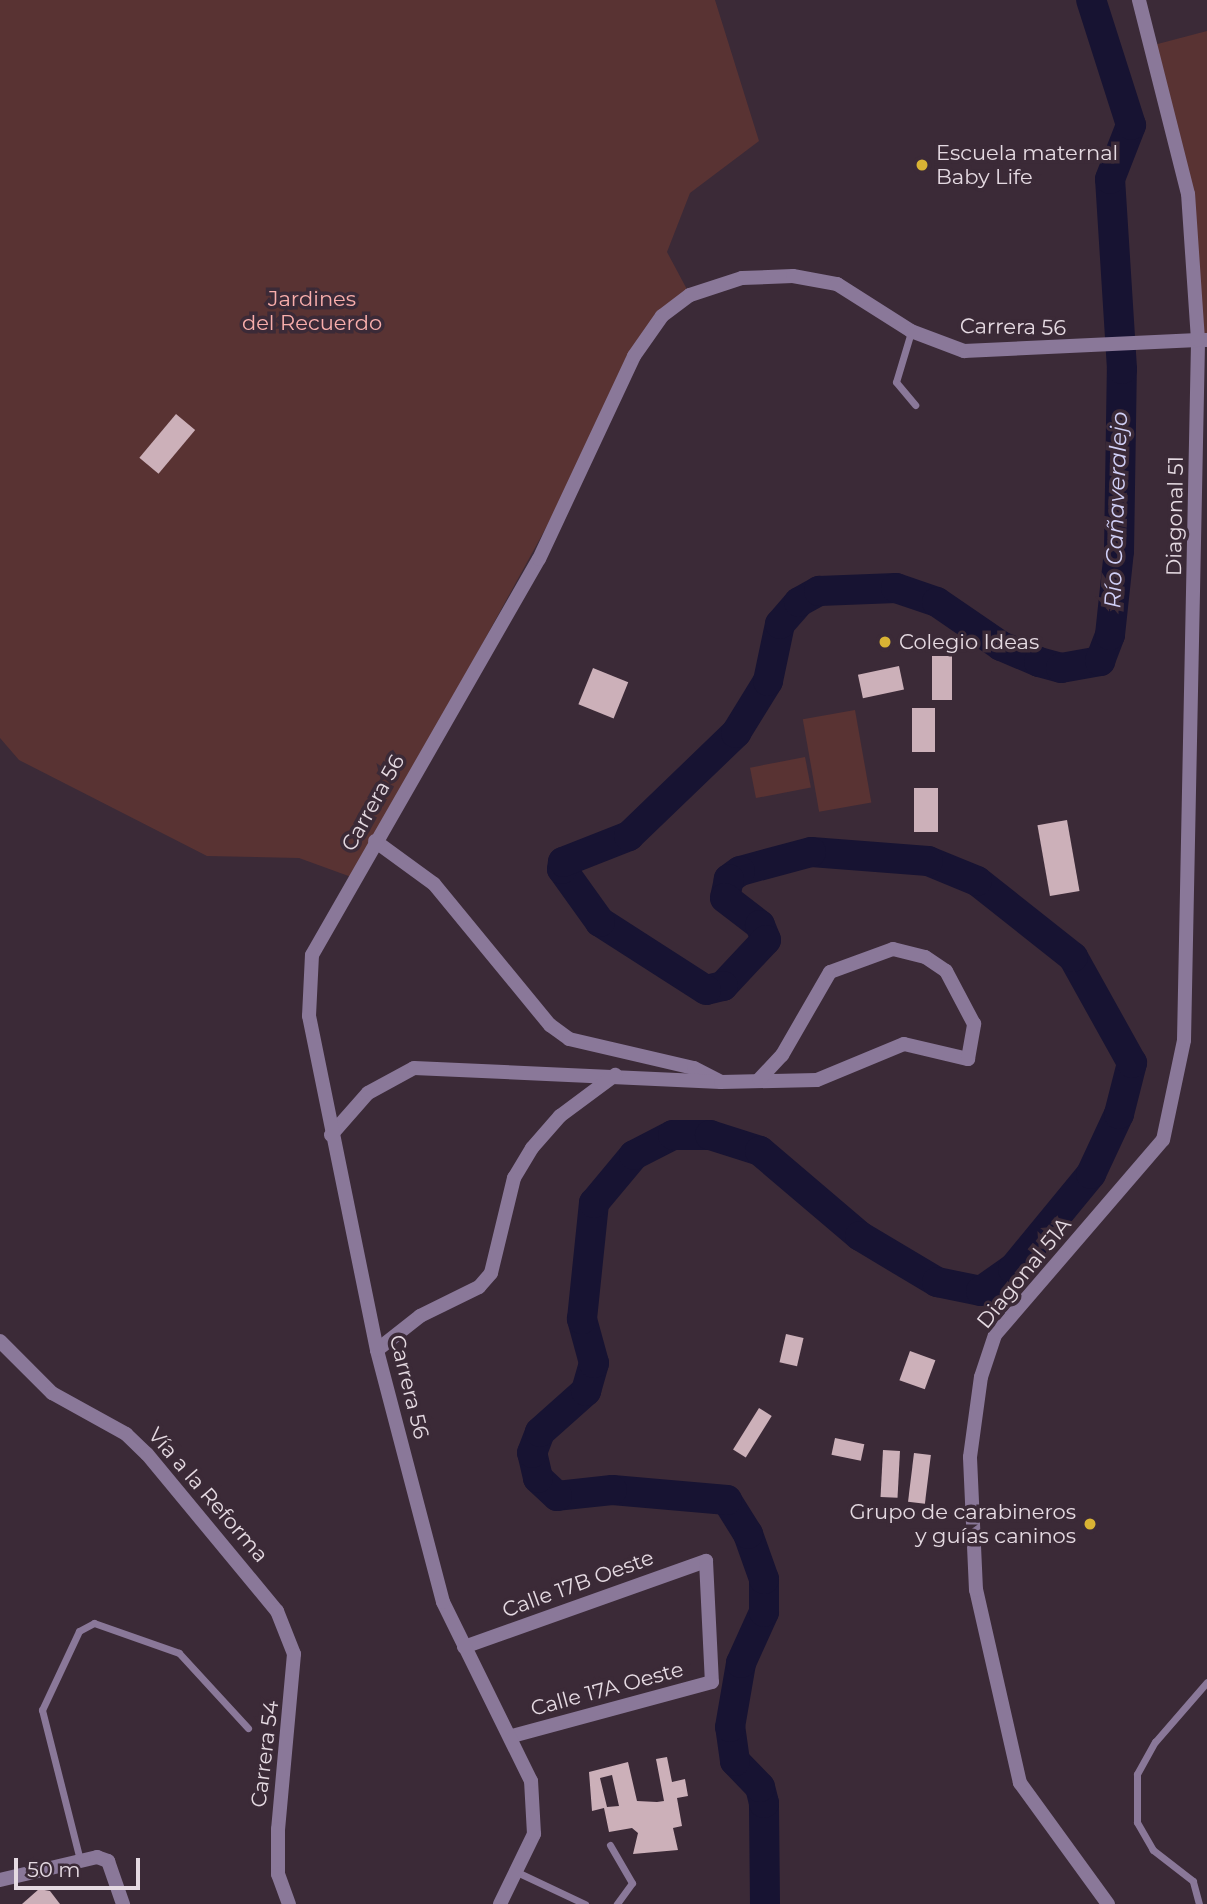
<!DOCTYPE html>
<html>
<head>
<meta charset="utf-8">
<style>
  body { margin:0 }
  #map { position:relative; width:1207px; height:1904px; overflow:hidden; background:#3b2a37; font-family:Montserrat,sans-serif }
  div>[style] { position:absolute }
  .green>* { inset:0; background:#593333; transform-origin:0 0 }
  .river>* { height:30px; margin:-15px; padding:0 15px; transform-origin:15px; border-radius:15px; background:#171332 }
  .building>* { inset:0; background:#ccb0b9; transform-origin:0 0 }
  .service>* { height:7px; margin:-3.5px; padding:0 3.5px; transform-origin:3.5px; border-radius:3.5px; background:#8a7899 }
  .minor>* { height:14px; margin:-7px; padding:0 7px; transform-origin:7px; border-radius:7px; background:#8a7899 }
  .tertiary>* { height:14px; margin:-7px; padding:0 7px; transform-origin:7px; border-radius:7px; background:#8a7899 }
  .dots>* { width:19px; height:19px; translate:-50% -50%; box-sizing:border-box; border:4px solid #3b2a37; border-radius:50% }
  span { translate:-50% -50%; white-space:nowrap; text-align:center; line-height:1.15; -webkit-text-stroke:7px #3b2a37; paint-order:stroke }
  .poi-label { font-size:21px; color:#e5dae2 }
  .left { translate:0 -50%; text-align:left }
  .right { translate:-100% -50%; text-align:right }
  .park-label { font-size:21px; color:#f9aeac }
  .street-label { font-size:21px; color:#e5dae2 }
  .water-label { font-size:23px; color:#d0cff6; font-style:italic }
  .scale { position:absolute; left:14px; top:1858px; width:126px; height:32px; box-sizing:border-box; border:4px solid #e5dae2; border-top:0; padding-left:9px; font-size:21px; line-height:24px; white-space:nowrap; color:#e5dae2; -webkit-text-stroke:5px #3b2a37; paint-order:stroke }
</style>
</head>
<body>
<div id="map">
  <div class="green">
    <i style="clip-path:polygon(0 0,715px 0,759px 141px,690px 193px,667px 252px,690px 295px,662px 316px,354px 878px,299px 858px,207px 856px,19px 760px,0 738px)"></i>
    <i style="clip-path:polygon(1207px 31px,1207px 340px,1198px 340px,1192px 221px,1150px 46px)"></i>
    <i style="left:855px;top:710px;width:94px;height:53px;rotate:80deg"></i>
    <i style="left:805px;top:757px;width:31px;height:56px;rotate:79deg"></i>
  </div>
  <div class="river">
    <i style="left:765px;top:1904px;width:101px;rotate:-90.6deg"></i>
    <i style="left:764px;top:1803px;width:16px;rotate:-104deg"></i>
    <i style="left:760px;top:1787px;width:36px;rotate:-134deg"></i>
    <i style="left:735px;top:1761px;width:34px;rotate:-98deg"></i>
    <i style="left:730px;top:1727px;width:65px;rotate:-80.2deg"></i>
    <i style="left:741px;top:1663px;width:56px;rotate:-65.7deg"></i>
    <i style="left:764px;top:1612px;width:33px;rotate:-90deg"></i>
    <i style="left:764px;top:1579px;width:48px;rotate:-109.6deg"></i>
    <i style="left:748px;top:1534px;width:40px;rotate:-122deg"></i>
    <i style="left:727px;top:1500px;width:115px;rotate:-175deg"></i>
    <i style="left:612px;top:1490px;width:55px;rotate:173.8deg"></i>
    <i style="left:557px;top:1496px;width:26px;rotate:-137deg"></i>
    <i style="left:538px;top:1478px;width:26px;rotate:-103deg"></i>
    <i style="left:532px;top:1453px;width:22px;rotate:-69deg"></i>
    <i style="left:540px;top:1432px;width:62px;rotate:-41.7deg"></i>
    <i style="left:586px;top:1391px;width:29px;rotate:-74deg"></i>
    <i style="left:594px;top:1363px;width:46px;rotate:-105.3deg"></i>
    <i style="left:582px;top:1319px;width:117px;rotate:-84.1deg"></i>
    <i style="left:594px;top:1203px;width:62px;rotate:-50.2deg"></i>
    <i style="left:634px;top:1155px;width:44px;rotate:-27.1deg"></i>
    <i style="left:673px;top:1135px;width:37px"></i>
    <i style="left:710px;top:1135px;width:52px;rotate:17.7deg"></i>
    <i style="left:760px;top:1151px;width:131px;rotate:40.4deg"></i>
    <i style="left:860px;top:1236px;width:90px;rotate:30.9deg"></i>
    <i style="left:937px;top:1282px;width:45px;rotate:11.6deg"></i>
    <i style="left:981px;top:1291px;width:39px;rotate:-35deg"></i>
    <i style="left:1013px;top:1269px;width:123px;rotate:-50.6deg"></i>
    <i style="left:1091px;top:1174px;width:66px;rotate:-65deg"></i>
    <i style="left:1119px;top:1114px;width:53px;rotate:-75.7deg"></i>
    <i style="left:1132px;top:1063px;width:121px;rotate:-119.1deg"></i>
    <i style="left:1073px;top:957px;width:122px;rotate:-141.6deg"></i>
    <i style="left:977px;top:881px;width:53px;rotate:-157.8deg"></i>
    <i style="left:928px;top:861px;width:117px;rotate:-175.6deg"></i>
    <i style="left:811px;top:852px;width:73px;rotate:165deg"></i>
    <i style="left:740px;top:871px;width:14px;rotate:144deg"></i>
    <i style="left:729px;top:879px;width:19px;rotate:102deg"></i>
    <i style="left:725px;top:898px;width:44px;rotate:37.6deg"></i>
    <i style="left:760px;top:925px;width:16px;rotate:68deg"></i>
    <i style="left:766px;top:940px;width:63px;rotate:133.1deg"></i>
    <i style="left:723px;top:986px;width:17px;rotate:167deg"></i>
    <i style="left:706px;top:990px;width:126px;rotate:-147.3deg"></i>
    <i style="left:600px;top:922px;width:65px;rotate:-125.6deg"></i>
    <i style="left:562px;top:869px;width:7px;rotate:-82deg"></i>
    <i style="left:563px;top:862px;width:71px;rotate:-21.5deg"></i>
    <i style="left:629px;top:836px;width:149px;rotate:-43.9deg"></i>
    <i style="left:736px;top:733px;width:61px;rotate:-58.4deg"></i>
    <i style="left:768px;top:681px;width:58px;rotate:-78.1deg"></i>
    <i style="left:780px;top:624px;width:29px;rotate:-49deg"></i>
    <i style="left:799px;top:602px;width:23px;rotate:-29deg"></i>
    <i style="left:819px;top:591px;width:77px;rotate:-2.2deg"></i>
    <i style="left:896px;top:588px;width:43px;rotate:18.9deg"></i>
    <i style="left:937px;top:602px;width:78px;rotate:34.5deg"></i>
    <i style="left:1001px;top:646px;width:41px;rotate:22.8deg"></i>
    <i style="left:1039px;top:662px;width:23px;rotate:15deg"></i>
    <i style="left:1061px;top:668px;width:40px;rotate:-10deg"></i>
    <i style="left:1100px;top:661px;width:28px;rotate:-69deg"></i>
    <i style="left:1110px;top:635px;width:84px;rotate:-83.9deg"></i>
    <i style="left:1119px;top:551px;width:182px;rotate:-89.1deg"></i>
    <i style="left:1122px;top:369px;width:190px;rotate:-93.6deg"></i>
    <i style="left:1110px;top:179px;width:58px;rotate:-68.7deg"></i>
    <i style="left:1131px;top:125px;width:131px;rotate:-107.7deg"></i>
  </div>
  <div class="building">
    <i style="left:176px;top:414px;width:25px;height:57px;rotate:40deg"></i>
    <i style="left:932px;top:656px;width:20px;height:44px"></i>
    <i style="left:899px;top:666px;width:24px;height:42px;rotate:78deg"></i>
    <i style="left:593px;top:668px;width:38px;height:39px;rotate:22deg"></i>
    <i style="left:912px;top:708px;width:23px;height:44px"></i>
    <i style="left:914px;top:788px;width:24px;height:44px"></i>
    <i style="left:1067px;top:820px;width:72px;height:30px;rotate:80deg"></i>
    <i style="left:786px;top:1334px;width:18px;height:29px;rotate:13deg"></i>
    <i style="left:910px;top:1351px;width:27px;height:31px;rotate:20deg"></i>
    <i style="left:759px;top:1408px;width:15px;height:49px;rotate:32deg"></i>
    <i style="left:835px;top:1438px;width:30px;height:17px;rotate:12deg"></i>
    <i style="left:883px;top:1450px;width:17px;height:47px;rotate:3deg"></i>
    <i style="left:914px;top:1453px;width:17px;height:49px;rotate:7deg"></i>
    <i style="clip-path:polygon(evenodd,667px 1757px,672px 1782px,685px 1779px,688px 1796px,677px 1798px,682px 1826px,673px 1828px,678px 1850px,633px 1854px,638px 1833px,632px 1828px,609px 1832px,604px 1808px,592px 1811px,589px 1772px,628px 1762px,637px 1801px,657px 1802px,664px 1801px,656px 1759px,667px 1757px,612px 1775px,619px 1806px,607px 1807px,600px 1778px,612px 1775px)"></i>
    <i style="clip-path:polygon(39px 1889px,50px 1891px,60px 1904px,22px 1904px)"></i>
  </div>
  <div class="service">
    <i style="left:911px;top:332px;width:52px;rotate:106.7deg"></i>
    <i style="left:896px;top:382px;width:30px;rotate:50deg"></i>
    <i style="left:610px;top:1845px;width:44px;rotate:59.9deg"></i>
    <i style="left:632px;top:1883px;width:26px;rotate:126deg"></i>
    <i style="left:80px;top:1860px;width:155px;rotate:-104.2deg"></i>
    <i style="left:42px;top:1710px;width:87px;rotate:-64.9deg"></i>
    <i style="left:79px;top:1631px;width:17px;rotate:-28deg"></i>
    <i style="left:94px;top:1623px;width:90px;rotate:19.4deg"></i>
    <i style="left:179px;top:1653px;width:102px;rotate:47.4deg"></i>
    <i style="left:519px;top:1873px;width:73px;rotate:25.2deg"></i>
    <i style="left:1199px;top:1904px;width:24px;rotate:-105deg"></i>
    <i style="left:1193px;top:1881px;width:51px;rotate:-142.2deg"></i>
    <i style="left:1153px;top:1850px;width:32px;rotate:-120deg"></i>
    <i style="left:1137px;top:1822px;width:48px;rotate:-90deg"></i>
    <i style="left:1137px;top:1774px;width:37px;rotate:-61deg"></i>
    <i style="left:1155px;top:1742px;width:79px;rotate:-49.1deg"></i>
  </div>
  <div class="minor">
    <i style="left:375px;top:841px;width:73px;rotate:36.1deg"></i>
    <i style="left:434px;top:884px;width:183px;rotate:50.6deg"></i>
    <i style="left:550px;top:1025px;width:24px;rotate:36deg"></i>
    <i style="left:569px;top:1039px;width:128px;rotate:13.1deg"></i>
    <i style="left:694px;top:1068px;width:30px;rotate:27deg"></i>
    <i style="left:331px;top:1135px;width:56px;rotate:-48.6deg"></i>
    <i style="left:368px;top:1093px;width:52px;rotate:-28.5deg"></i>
    <i style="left:414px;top:1068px;width:307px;rotate:2.6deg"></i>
    <i style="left:721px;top:1082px;width:96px;rotate:-1.2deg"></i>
    <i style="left:817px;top:1080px;width:94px;rotate:-22.5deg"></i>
    <i style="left:904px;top:1044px;width:66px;rotate:13.2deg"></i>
    <i style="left:968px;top:1059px;width:36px;rotate:-80deg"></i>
    <i style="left:974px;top:1024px;width:60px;rotate:-117.8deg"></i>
    <i style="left:946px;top:971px;width:25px;rotate:-146deg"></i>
    <i style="left:925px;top:957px;width:33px;rotate:-166deg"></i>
    <i style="left:893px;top:949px;width:67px;rotate:159.9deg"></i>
    <i style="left:830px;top:972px;width:96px;rotate:120deg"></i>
    <i style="left:782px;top:1055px;width:33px;rotate:133deg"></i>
    <i style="left:377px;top:1350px;width:55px;rotate:-38.3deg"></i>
    <i style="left:420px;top:1316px;width:66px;rotate:-26.2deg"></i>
    <i style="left:479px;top:1287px;width:18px;rotate:-49deg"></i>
    <i style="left:491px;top:1273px;width:98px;rotate:-76.4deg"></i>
    <i style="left:514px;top:1178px;width:35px;rotate:-59deg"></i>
    <i style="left:532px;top:1148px;width:43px;rotate:-48.8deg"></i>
    <i style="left:560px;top:1116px;width:69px;rotate:-36.7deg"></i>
    <i style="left:464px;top:1647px;width:257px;rotate:-19.6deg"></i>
    <i style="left:706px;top:1561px;width:121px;rotate:87.2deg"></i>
    <i style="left:712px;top:1682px;width:207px;rotate:164.9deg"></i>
    <i style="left:0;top:1880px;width:100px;rotate:-13.3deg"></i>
    <i style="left:97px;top:1857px;width:12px;rotate:20deg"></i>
    <i style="left:108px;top:1861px;width:46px;rotate:70.8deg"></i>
    <i style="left:1108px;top:1904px;width:150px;rotate:-126deg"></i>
    <i style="left:1020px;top:1783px;width:198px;rotate:-102.8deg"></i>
    <i style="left:976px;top:1590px;width:133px;rotate:-92.6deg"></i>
    <i style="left:970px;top:1457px;width:81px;rotate:-82.2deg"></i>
    <i style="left:981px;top:1377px;width:44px;rotate:-71.6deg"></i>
    <i style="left:995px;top:1335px;width:257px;rotate:-49.3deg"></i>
    <i style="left:1163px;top:1140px;width:102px;rotate:-78.1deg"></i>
    <i style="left:1184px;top:1040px;width:700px;rotate:-88.85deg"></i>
    <i style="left:1198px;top:340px;width:9px"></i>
  </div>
  <div class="tertiary">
    <i style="left:0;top:1341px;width:74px;rotate:45deg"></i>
    <i style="left:52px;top:1393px;width:85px;rotate:29deg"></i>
    <i style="left:126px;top:1434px;width:29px;rotate:44deg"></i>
    <i style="left:147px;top:1454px;width:204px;rotate:50.4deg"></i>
    <i style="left:277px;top:1611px;width:46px;rotate:68.4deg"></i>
    <i style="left:294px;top:1654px;width:176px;rotate:95.2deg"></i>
    <i style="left:278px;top:1829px;width:45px;rotate:90deg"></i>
    <i style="left:278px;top:1874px;width:32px;rotate:70deg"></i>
    <i style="left:500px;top:1904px;width:78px;rotate:-64.1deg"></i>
    <i style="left:534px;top:1834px;width:53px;rotate:-93.2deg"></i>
    <i style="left:531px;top:1781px;width:199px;rotate:-116.2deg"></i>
    <i style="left:443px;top:1602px;width:260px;rotate:-104.7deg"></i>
    <i style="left:377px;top:1350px;width:341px;rotate:-101.5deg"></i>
    <i style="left:309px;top:1016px;width:61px;rotate:-87.2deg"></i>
    <i style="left:312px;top:955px;width:456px;rotate:-60.2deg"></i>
    <i style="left:539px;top:559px;width:224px;rotate:-64.9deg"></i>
    <i style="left:634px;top:356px;width:49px;rotate:-55deg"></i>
    <i style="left:662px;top:316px;width:35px;rotate:-37deg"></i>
    <i style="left:690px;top:295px;width:55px;rotate:-18.1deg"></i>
    <i style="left:742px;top:278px;width:51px;rotate:-2.2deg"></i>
    <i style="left:793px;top:276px;width:45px;rotate:10.3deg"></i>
    <i style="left:837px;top:284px;width:88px;rotate:32.4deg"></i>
    <i style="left:911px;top:331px;width:57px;rotate:20.7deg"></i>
    <i style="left:964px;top:351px;width:234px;rotate:-2.7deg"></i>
    <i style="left:1198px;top:340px;width:146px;rotate:-93.9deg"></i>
    <i style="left:1188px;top:194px;width:200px;rotate:-104.2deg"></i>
  </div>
  <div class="dots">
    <i style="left:922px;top:165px;background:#d9b334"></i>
    <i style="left:885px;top:642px;background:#d9b334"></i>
    <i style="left:1090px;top:1524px;background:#d9b334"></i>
  </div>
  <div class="poi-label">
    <span class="left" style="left:936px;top:165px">Escuela maternal<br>Baby Life</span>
    <span class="left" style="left:899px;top:642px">Colegio Ideas</span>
    <span class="right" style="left:1076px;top:1524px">Grupo de carabineros<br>y guías caninos</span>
  </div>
  <div class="park-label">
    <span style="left:312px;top:311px">Jardines<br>del Recuerdo</span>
  </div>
  <div class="street-label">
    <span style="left:1013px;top:327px;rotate:1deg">Carrera 56</span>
    <span style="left:1175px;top:516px;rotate:-89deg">Diagonal 51</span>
    <span style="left:373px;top:803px;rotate:-61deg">Carrera 56</span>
    <span style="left:1024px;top:1273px;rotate:-51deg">Diagonal 51A</span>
    <span style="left:409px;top:1387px;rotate:76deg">Carrera 56</span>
    <span style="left:208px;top:1495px;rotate:49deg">Vía a la Reforma</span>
    <span style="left:578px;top:1584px;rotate:-20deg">Calle 17B Oeste</span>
    <span style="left:607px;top:1689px;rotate:-15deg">Calle 17A Oeste</span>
    <span style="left:265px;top:1754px;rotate:-83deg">Carrera 54</span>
  </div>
  <div class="water-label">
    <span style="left:1116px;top:510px;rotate:-88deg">Río Cañaveralejo</span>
  </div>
  <div class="scale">50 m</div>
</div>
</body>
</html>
